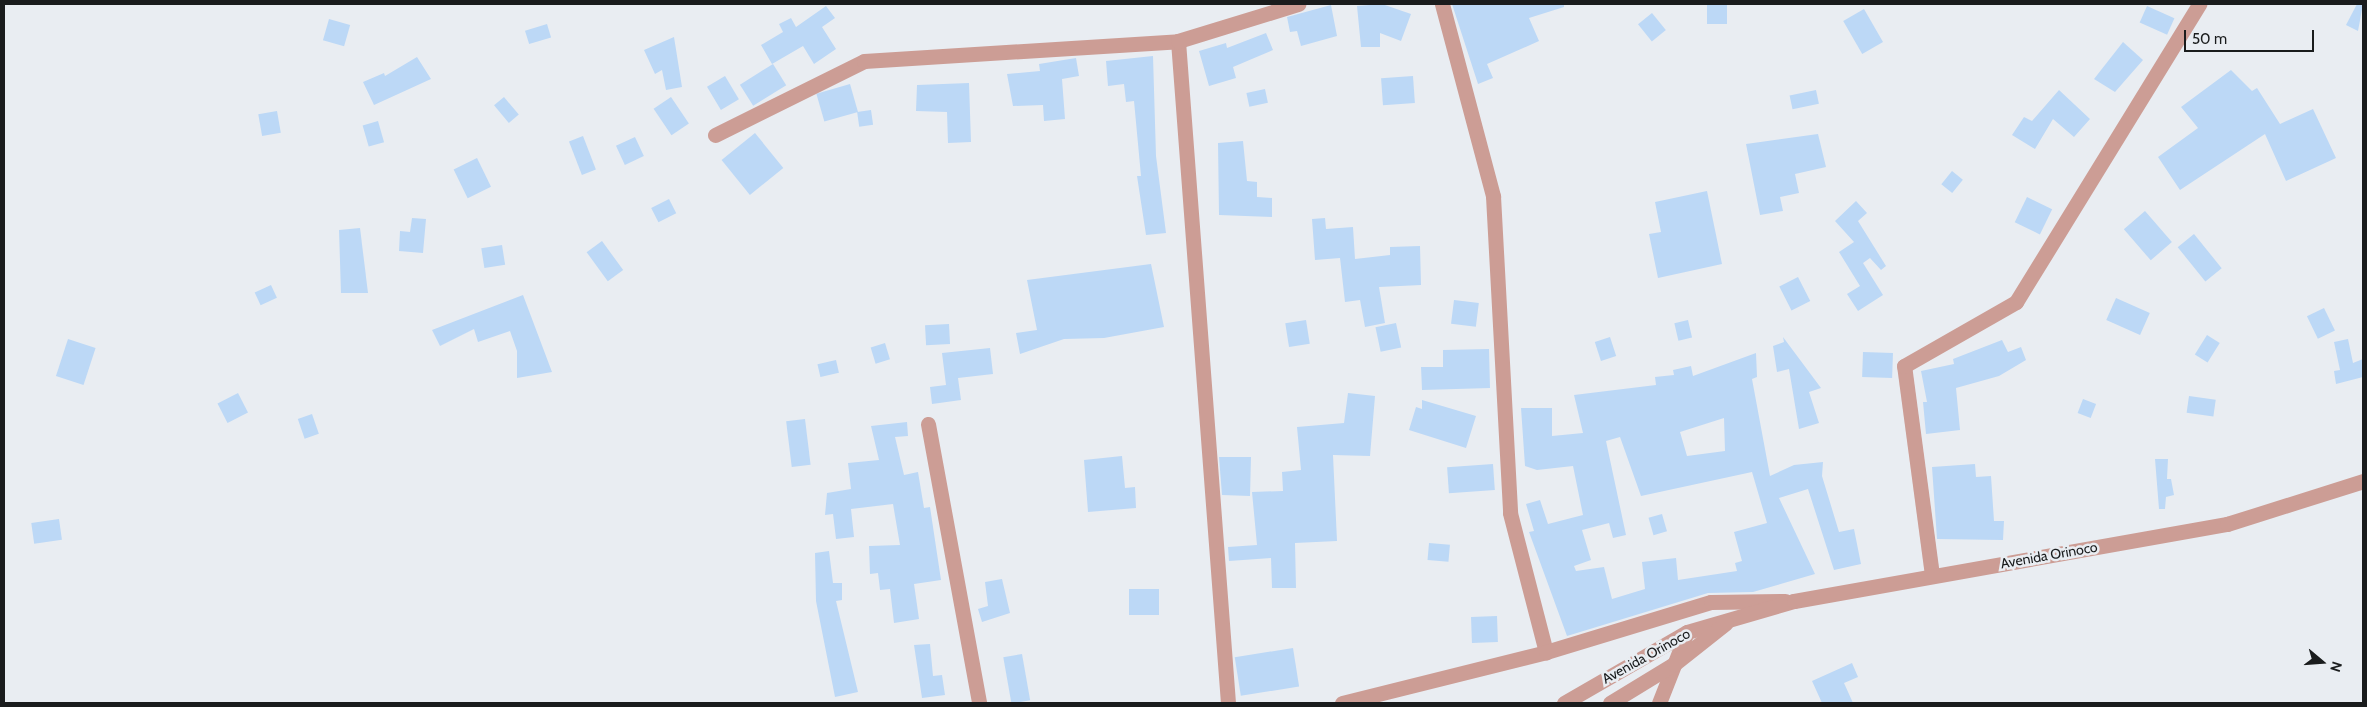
<!DOCTYPE html>
<html>
<head>
<meta charset="utf-8">
<style>
  body { margin:0 }
  #map { position:relative; width:2367px; height:707px; overflow:hidden; background:#e9edf2; font-family:Cabin,sans-serif }
  div>[style] { position:absolute }
  .building>* { inset:0; background:#bcd8f6; transform-origin:0 0 }
  .minor>* { height:15px; margin:-7.5px; padding:0 7.5px; transform-origin:7.5px; border-radius:7.5px; background:#cc9d95 }
  .tertiary>* { height:15px; margin:-7.5px; padding:0 7.5px; transform-origin:7.5px; border-radius:7.5px; background:#cc9d95 }
  span { translate:-50% -50%; white-space:nowrap; text-align:center; line-height:1.15; -webkit-text-stroke:5px #e9edf2; paint-order:stroke }
  .street-label { font-size:14px; color:#1a1c1d }
  .frame { position:absolute; inset:0; border:5px solid #1a1c1d; pointer-events:none }
  .north { position:absolute; left:2297px; top:637px; width:50px; height:50px; -webkit-text-stroke:4px #e9edf2; paint-order:stroke; rotate:108deg; font-size:14px; font-weight:700; line-height:20px; text-align:center; color:#1a1c1d }
  .north::after { content:''; display:block; margin:auto; width:18px; height:22px; background:#1a1c1d; clip-path:polygon(50% 0,100% 100%,50% 72%,0 100%) }
  .scale { position:absolute; left:2184px; top:30px; width:130px; height:22px; box-sizing:border-box; border:2px solid #1a1c1d; border-top:0; padding-left:6px; font-size:15px; line-height:18px; white-space:nowrap; color:#1a1c1d; -webkit-text-stroke:4px #e9edf2; paint-order:stroke }
</style>
</head>
<body>
<div id="map">
  <div class="building">
    <i style="clip-path:polygon(1382px 4px,1411px 14px,1401px 41px,1380px 33px,1380px 47px,1361px 47px,1357px 6px)"></i>
    <i style="clip-path:polygon(1452px 4px,1564px 4px,1564px 7px,1529px 18px,1539px 41px,1487px 64px,1493px 78px,1478px 84px)"></i>
    <i style="left:1707px;top:4px;width:20px;height:20px"></i>
    <i style="clip-path:polygon(2357px 4px,2363px 4px,2358px 31px,2346px 25px)"></i>
    <i style="clip-path:polygon(1331px 5px,1337px 36px,1301px 46px,1297px 31px,1290px 32px,1287px 17px)"></i>
    <i style="clip-path:polygon(826px 6px,835px 18px,822px 27px,836px 49px,814px 64px,803px 46px,772px 64px,761px 45px,783px 32px,779px 24px,791px 18px,796px 27px)"></i>
    <i style="left:2147px;top:6px;width:30px;height:18px;rotate:24deg"></i>
    <i style="left:1864px;top:9px;width:38px;height:24px;rotate:60deg"></i>
    <i style="left:1652px;top:13px;width:22px;height:18px;rotate:51deg"></i>
    <i style="left:329px;top:19px;width:22px;height:22px;rotate:16deg"></i>
    <i style="left:547px;top:24px;width:14px;height:23px;rotate:73deg"></i>
    <i style="clip-path:polygon(1266px 33px,1273px 50px,1233px 67px,1236px 78px,1209px 86px,1199px 51px,1226px 43px,1227px 48px)"></i>
    <i style="clip-path:polygon(674px 37px,682px 87px,666px 90px,662px 70px,655px 74px,644px 50px)"></i>
    <i style="clip-path:polygon(2123px 42px,2143px 60px,2115px 92px,2094px 79px)"></i>
    <i style="clip-path:polygon(1153px 56px,1156px 156px,1166px 233px,1146px 235px,1137px 176px,1141px 176px,1134px 101px,1126px 102px,1124px 84px,1108px 86px,1106px 61px)"></i>
    <i style="clip-path:polygon(417px 57px,431px 79px,374px 105px,363px 82px,384px 73px,385px 76px)"></i>
    <i style="clip-path:polygon(1076px 58px,1079px 76px,1062px 79px,1065px 119px,1044px 121px,1043px 105px,1013px 106px,1007px 74px,1040px 71px,1039px 64px)"></i>
    <i style="left:773px;top:64px;width:25px;height:39px;rotate:58deg"></i>
    <i style="clip-path:polygon(2231px 70px,2252px 91px,2257px 88px,2280px 124px,2313px 109px,2336px 158px,2286px 181px,2265px 134px,2180px 190px,2158px 157px,2198px 128px,2181px 107px)"></i>
    <i style="left:725px;top:76px;width:27px;height:21px;rotate:59deg"></i>
    <i style="left:1413px;top:76px;width:27px;height:32px;rotate:86deg"></i>
    <i style="clip-path:polygon(969px 83px,971px 142px,948px 143px,947px 112px,916px 111px,917px 85px)"></i>
    <i style="left:850px;top:84px;width:29px;height:35px;rotate:74deg"></i>
    <i style="left:1265px;top:89px;width:14px;height:19px;rotate:78deg"></i>
    <i style="left:1816px;top:90px;width:14px;height:27px;rotate:78deg"></i>
    <i style="clip-path:polygon(2059px 90px,2090px 119px,2074px 137px,2053px 119px,2035px 149px,2012px 135px,2024px 117px,2032px 121px)"></i>
    <i style="left:504px;top:97px;width:23px;height:13px;rotate:50deg"></i>
    <i style="left:671px;top:97px;width:32px;height:21px;rotate:56deg"></i>
    <i style="left:871px;top:110px;width:15px;height:14px;rotate:82deg"></i>
    <i style="left:277px;top:111px;width:22px;height:19px;rotate:80deg"></i>
    <i style="left:378px;top:121px;width:22px;height:16px;rotate:74deg"></i>
    <i style="left:755px;top:133px;width:45px;height:43px;rotate:51deg"></i>
    <i style="clip-path:polygon(1818px 134px,1826px 167px,1795px 174px,1799px 193px,1780px 197px,1783px 211px,1760px 215px,1746px 144px)"></i>
    <i style="left:583px;top:136px;width:36px;height:15px;rotate:69deg"></i>
    <i style="left:635px;top:137px;width:21px;height:21px;rotate:65deg"></i>
    <i style="clip-path:polygon(1243px 141px,1247px 181px,1257px 182px,1257px 197px,1272px 198px,1272px 217px,1219px 215px,1218px 143px)"></i>
    <i style="left:477px;top:158px;width:32px;height:26px;rotate:64deg"></i>
    <i style="left:1952px;top:171px;width:14px;height:17px;rotate:39deg"></i>
    <i style="clip-path:polygon(1707px 191px,1722px 264px,1658px 278px,1649px 234px,1661px 232px,1655px 202px)"></i>
    <i style="left:2027px;top:197px;width:28px;height:28px;rotate:26deg"></i>
    <i style="left:669px;top:199px;width:16px;height:20px;rotate:63deg"></i>
    <i style="clip-path:polygon(1856px 201px,1867px 213px,1858px 221px,1886px 266px,1881px 270px,1870px 258px,1863px 263px,1883px 295px,1858px 311px,1847px 294px,1860px 286px,1839px 252px,1854px 242px,1835px 221px)"></i>
    <i style="left:2145px;top:211px;width:41px;height:28px;rotate:49deg"></i>
    <i style="clip-path:polygon(412px 218px,426px 219px,423px 253px,399px 251px,400px 231px,410px 232px)"></i>
    <i style="clip-path:polygon(1325px 218px,1326px 229px,1353px 227px,1355px 259px,1390px 255px,1390px 247px,1420px 246px,1421px 285px,1379px 287px,1385px 323px,1365px 327px,1360px 300px,1345px 302px,1340px 258px,1315px 260px,1312px 219px)"></i>
    <i style="clip-path:polygon(360px 228px,368px 293px,341px 293px,339px 230px)"></i>
    <i style="left:2194px;top:234px;width:44px;height:21px;rotate:51deg"></i>
    <i style="left:602px;top:241px;width:36px;height:19px;rotate:54deg"></i>
    <i style="left:502px;top:245px;width:20px;height:21px;rotate:81deg"></i>
    <i style="clip-path:polygon(1151px 264px,1164px 327px,1104px 338px,1064px 339px,1020px 354px,1016px 333px,1037px 330px,1027px 280px)"></i>
    <i style="left:1798px;top:277px;width:27px;height:21px;rotate:63deg"></i>
    <i style="left:271px;top:285px;width:14px;height:18px;rotate:65deg"></i>
    <i style="clip-path:polygon(523px 295px,552px 372px,517px 378px,517px 351px,510px 331px,478px 342px,474px 329px,440px 346px,432px 330px)"></i>
    <i style="left:2116px;top:298px;width:37px;height:24px;rotate:24deg"></i>
    <i style="left:1454px;top:300px;width:25px;height:24px;rotate:7deg"></i>
    <i style="left:2324px;top:308px;width:25px;height:19px;rotate:64deg"></i>
    <i style="left:1306px;top:320px;width:24px;height:21px;rotate:81deg"></i>
    <i style="left:1688px;top:320px;width:18px;height:14px;rotate:77deg"></i>
    <i style="left:1396px;top:323px;width:25px;height:21px;rotate:78deg"></i>
    <i style="left:949px;top:324px;width:20px;height:24px;rotate:87deg"></i>
    <i style="left:2207px;top:335px;width:15px;height:23px;rotate:32deg"></i>
    <i style="left:1610px;top:337px;width:20px;height:16px;rotate:72deg"></i>
    <i style="clip-path:polygon(1783px 337px,1821px 388px,1809px 392px,1819px 423px,1799px 429px,1789px 369px,1777px 372px,1773px 346px,1784px 342px)"></i>
    <i style="left:68px;top:339px;width:29px;height:39px;rotate:18deg"></i>
    <i style="clip-path:polygon(2348px 339px,2353px 363px,2363px 359px,2363px 377px,2336px 384px,2334px 371px,2340px 370px,2334px 342px)"></i>
    <i style="clip-path:polygon(2002px 340px,2008px 352px,2021px 347px,2026px 360px,1999px 376px,1956px 388px,1960px 430px,1926px 434px,1923px 402px,1927px 402px,1921px 371px,1954px 364px,1953px 359px)"></i>
    <i style="left:885px;top:343px;width:17px;height:15px;rotate:73deg"></i>
    <i style="clip-path:polygon(990px 348px,993px 374px,958px 378px,961px 400px,932px 404px,930px 387px,946px 385px,942px 353px)"></i>
    <i style="clip-path:polygon(1489px 349px,1490px 388px,1422px 390px,1421px 367px,1443px 367px,1443px 350px)"></i>
    <i style="left:1863px;top:352px;width:30px;height:25px;rotate:2deg"></i>
    <i style="clip-path:polygon(evenodd,1756px 353px,1757px 377px,1752px 379px,1770px 476px,1794px 465px,1823px 462px,1822px 476px,1839px 532px,1854px 529px,1861px 564px,1834px 570px,1808px 489px,1779px 498px,1815px 574px,1753px 592px,1708px 593px,1567px 636px,1529px 532px,1534px 531px,1526px 504px,1540px 500px,1548px 524px,1583px 515px,1573px 466px,1537px 470px,1525px 466px,1521px 408px,1552px 408px,1552px 436px,1583px 433px,1574px 395px,1656px 385px,1655px 377px,1674px 375px,1673px 370px,1691px 366px,1693px 376px,1756px 353px,1724px 418px,1725px 451px,1687px 456px,1680px 432px,1724px 418px,1756px 353px,1620px 437px,1641px 496px,1752px 472px,1767px 523px,1734px 532px,1742px 561px,1735px 563px,1737px 571px,1678px 580px,1676px 558px,1642px 562px,1645px 589px,1612px 599px,1604px 567px,1576px 571px,1574px 566px,1591px 560px,1582px 530px,1609px 523px,1613px 538px,1626px 535px,1606px 441px,1620px 437px)"></i>
    <i style="left:836px;top:360px;width:13px;height:19px;rotate:77deg"></i>
    <i style="left:238px;top:393px;width:22px;height:23px;rotate:63deg"></i>
    <i style="clip-path:polygon(1348px 393px,1375px 396px,1370px 456px,1333px 455px,1337px 541px,1295px 543px,1296px 588px,1272px 588px,1271px 558px,1229px 561px,1228px 547px,1257px 545px,1252px 492px,1283px 491px,1282px 472px,1301px 470px,1297px 427px,1344px 423px)"></i>
    <i style="left:2189px;top:396px;width:27px;height:17px;rotate:8deg"></i>
    <i style="left:2083px;top:399px;width:14px;height:15px;rotate:21deg"></i>
    <i style="clip-path:polygon(1422px 400px,1476px 416px,1466px 448px,1409px 430px,1416px 407px,1422px 409px)"></i>
    <i style="left:312px;top:414px;width:21px;height:15px;rotate:71deg"></i>
    <i style="left:805px;top:419px;width:46px;height:19px;rotate:83deg"></i>
    <i style="clip-path:polygon(907px 422px,908px 436px,895px 437px,904px 475px,918px 472px,924px 508px,930px 507px,941px 580px,914px 584px,919px 619px,894px 623px,890px 589px,880px 590px,878px 573px,870px 574px,869px 546px,900px 545px,893px 504px,851px 509px,854px 537px,836px 539px,833px 514px,825px 515px,827px 493px,851px 489px,848px 463px,879px 460px,871px 426px)"></i>
    <i style="clip-path:polygon(1122px 456px,1125px 488px,1135px 487px,1136px 508px,1088px 512px,1084px 460px)"></i>
    <i style="clip-path:polygon(1219px 457px,1251px 457px,1250px 496px,1222px 495px)"></i>
    <i style="clip-path:polygon(2155px 459px,2168px 459px,2167px 479px,2171px 479px,2174px 495px,2166px 497px,2165px 509px,2159px 509px)"></i>
    <i style="left:1493px;top:464px;width:26px;height:46px;rotate:86deg"></i>
    <i style="clip-path:polygon(1975px 464px,1976px 477px,1991px 476px,1994px 521px,2004px 521px,2003px 540px,1937px 539px,1932px 467px)"></i>
    <i style="left:1662px;top:514px;width:18px;height:14px;rotate:74deg"></i>
    <i style="left:59px;top:519px;width:21px;height:28px;rotate:82deg"></i>
    <i style="left:1429px;top:543px;width:21px;height:17px;rotate:5deg"></i>
    <i style="clip-path:polygon(829px 551px,833px 583px,842px 583px,842px 600px,836px 601px,858px 692px,835px 697px,816px 601px,815px 553px)"></i>
    <i style="clip-path:polygon(1002px 579px,1010px 613px,982px 622px,978px 609px,988px 606px,985px 582px)"></i>
    <i style="left:1159px;top:589px;width:26px;height:30px;rotate:90deg"></i>
    <i style="left:1497px;top:616px;width:26px;height:26px;rotate:88deg"></i>
    <i style="clip-path:polygon(930px 644px,933px 676px,942px 675px,945px 695px,922px 698px,914px 645px)"></i>
    <i style="left:1293px;top:648px;width:39px;height:59px;rotate:81deg"></i>
    <i style="left:1022px;top:654px;width:47px;height:19px;rotate:80deg"></i>
    <i style="clip-path:polygon(1852px 663px,1858px 677px,1844px 683px,1853px 703px,1822px 703px,1812px 681px)"></i>
  </div>
  <div class="minor">
    <i style="left:1442px;top:4px;width:199px;rotate:75.1deg"></i>
    <i style="left:1493px;top:196px;width:317px;rotate:86.9deg"></i>
    <i style="left:1510px;top:513px;width:144px;rotate:75.5deg"></i>
    <i style="left:1178px;top:41px;width:664px;rotate:85.68deg"></i>
    <i style="left:715px;top:135px;width:166px;rotate:-26.4deg"></i>
    <i style="left:864px;top:61px;width:315px;rotate:-3.6deg"></i>
    <i style="left:1178px;top:41px;width:126px;rotate:-17.1deg"></i>
    <i style="left:928px;top:424px;width:284px;rotate:79.6deg"></i>
    <i style="left:1932px;top:575px;width:211px;rotate:-97.6deg"></i>
    <i style="left:1904px;top:366px;width:129px;rotate:-29.7deg"></i>
    <i style="left:2016px;top:302px;width:350px;rotate:-58.4deg"></i>
    <i style="left:1342px;top:703px;width:210px;rotate:-14deg"></i>
    <i style="left:1546px;top:652px;width:172px;rotate:-16.9deg"></i>
    <i style="left:1711px;top:602px;width:74px;rotate:-0.8deg"></i>
    <i style="left:1659px;top:703px;width:76px;rotate:-68.5deg"></i>
  </div>
  <div class="tertiary">
    <i style="left:1564px;top:703px;width:142px;rotate:-30deg"></i>
    <i style="left:1687px;top:632px;width:111px;rotate:-16.2deg"></i>
    <i style="left:1794px;top:601px;width:440px;rotate:-10.1deg"></i>
    <i style="left:2227px;top:524px;width:143px;rotate:-17.5deg"></i>
    <i style="left:1610px;top:703px;width:75px;rotate:-31.4deg"></i>
    <i style="left:1674px;top:664px;width:66px;rotate:-38.3deg"></i>
  </div>
  <div class="street-label">
    <span style="left:2049px;top:555px;rotate:-10deg">Avenida Orinoco</span>
    <span style="left:1646px;top:656px;rotate:-29deg">Avenida Orinoco</span>
  </div>
  <div class="frame"></div>
  <div class="north">N</div>
  <div class="scale">50 m</div>
</div>
</body>
</html>
